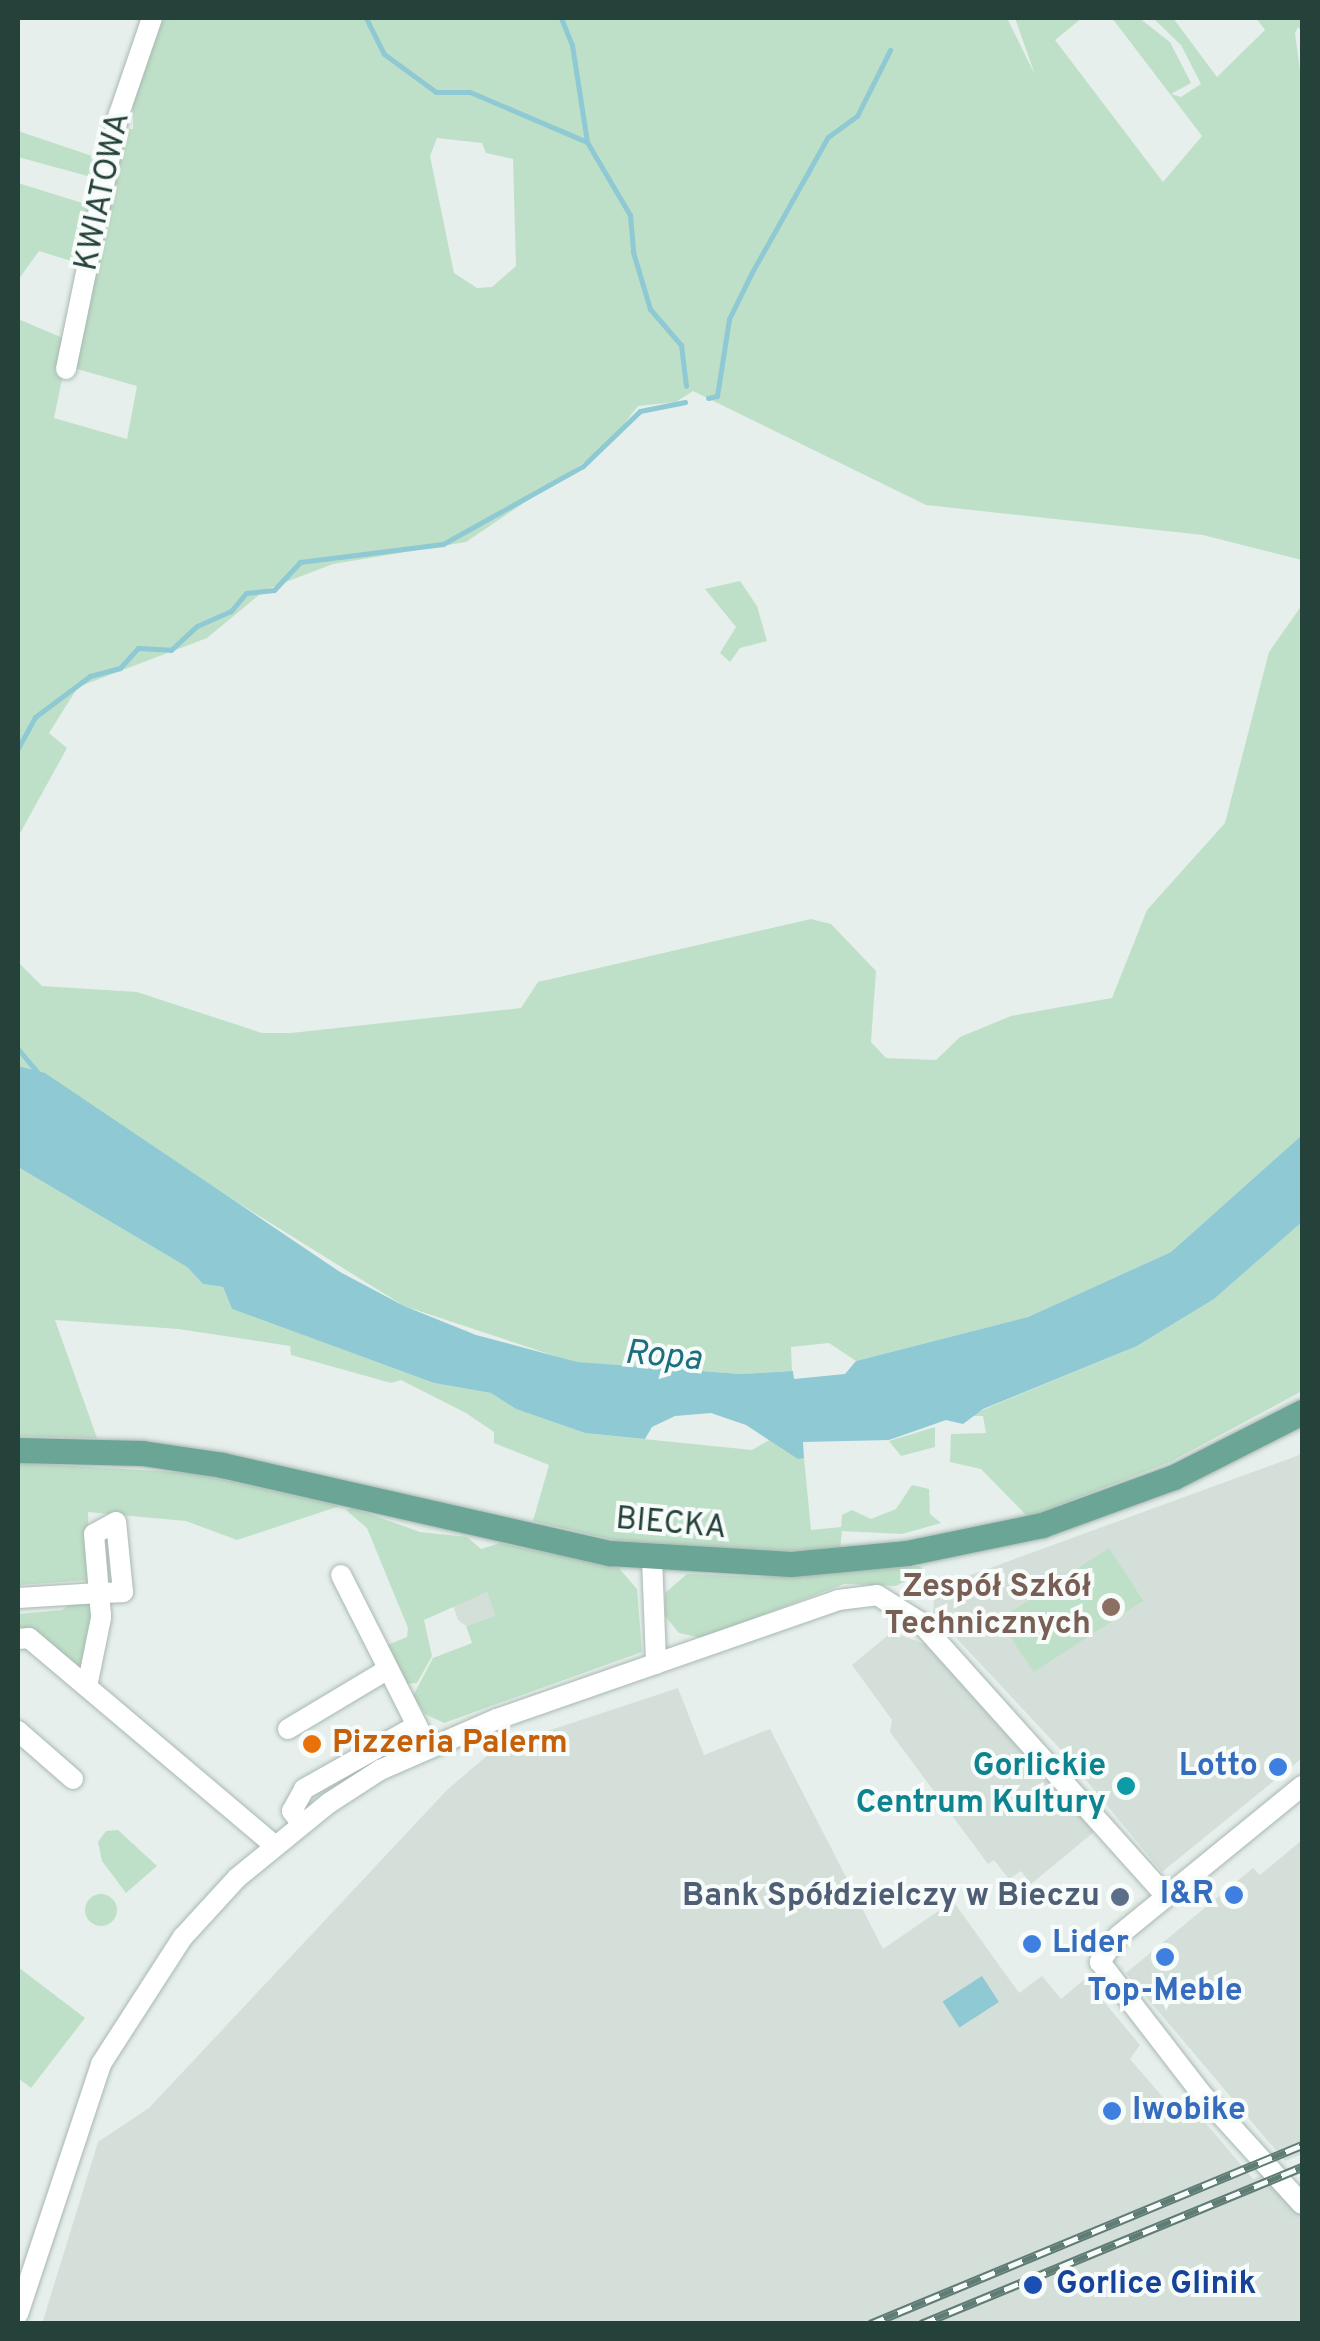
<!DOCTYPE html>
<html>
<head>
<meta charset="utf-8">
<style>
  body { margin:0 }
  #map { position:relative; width:1320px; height:2341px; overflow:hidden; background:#e6efeb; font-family:Overpass,sans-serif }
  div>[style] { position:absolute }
  .built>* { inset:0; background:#d4dfda }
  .green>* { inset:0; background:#bfe0c8; transform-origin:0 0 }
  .round { border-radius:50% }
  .water>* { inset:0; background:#8ec9d4; transform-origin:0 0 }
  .stream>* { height:5px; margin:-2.5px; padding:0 2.5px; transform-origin:2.5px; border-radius:2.5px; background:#8ec9d4 }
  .roads { filter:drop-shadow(0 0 2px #a8b8b2) drop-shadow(0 0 2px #a8b8b2) }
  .minor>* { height:20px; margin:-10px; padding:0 10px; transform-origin:10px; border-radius:10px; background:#fff }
  .major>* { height:25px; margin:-12.5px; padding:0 12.5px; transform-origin:12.5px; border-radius:12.5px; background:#6aa596 }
  .rail>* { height:9px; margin-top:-4.5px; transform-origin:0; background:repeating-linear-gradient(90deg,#f7fbf9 0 15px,#5f7d75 0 30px); box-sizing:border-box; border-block:2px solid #5f7d75 }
  .dots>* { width:28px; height:28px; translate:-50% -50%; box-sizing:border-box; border:5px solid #f7fbf9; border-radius:50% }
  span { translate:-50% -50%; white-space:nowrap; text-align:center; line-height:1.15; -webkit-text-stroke:8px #f7fbf9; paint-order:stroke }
  .street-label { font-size:32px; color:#24423a }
  .education-label { font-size:32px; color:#785e54; font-weight:700 }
  .right { translate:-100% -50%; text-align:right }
  .food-label { font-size:32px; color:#c56008; font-weight:700 }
  .left { translate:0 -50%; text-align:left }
  .shop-label { font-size:32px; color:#366cbe; font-weight:700 }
  .culture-label { font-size:32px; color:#0d838f; font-weight:700 }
  .service-label { font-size:32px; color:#4e5e75; font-weight:700 }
  .transit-label { font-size:32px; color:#164399; font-weight:700 }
  .water-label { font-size:35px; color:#1c6f80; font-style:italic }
  .frame { position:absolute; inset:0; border:20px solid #24423a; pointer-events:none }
</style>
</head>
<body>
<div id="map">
  <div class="built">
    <i style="clip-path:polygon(1302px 1454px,1302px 1758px,1162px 1872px,1062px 1751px,933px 1613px,935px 1588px)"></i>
    <i style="clip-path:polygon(487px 1592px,495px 1616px,466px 1626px,458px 1620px,453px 1605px)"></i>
    <i style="clip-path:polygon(892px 1632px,925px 1644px,1094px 1832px,1031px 1884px,1021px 1871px,1009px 1879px,994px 1860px,988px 1864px,890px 1732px,892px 1720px,852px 1665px)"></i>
    <i style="clip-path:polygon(678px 1688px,704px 1755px,770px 1729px,883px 1949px,953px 1901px,1019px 1993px,1042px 1976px,1061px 1999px,1085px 1979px,1140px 2045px,1130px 2059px,1179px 2116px,1198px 2114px,1253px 2179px,1263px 2175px,1302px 2216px,1302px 2323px,42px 2324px,98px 2142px,149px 2108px,447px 1790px,496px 1748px)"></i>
    <i style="clip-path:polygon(1302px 1840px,1302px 2154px,1285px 2161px,1126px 1973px,1253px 1868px,1260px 1875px)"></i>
  </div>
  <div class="green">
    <i style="clip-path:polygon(evenodd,156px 18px,1007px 18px,1035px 75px,1015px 18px,1082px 18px,1055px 40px,1163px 182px,1202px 136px,1112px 18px,1139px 18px,1170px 42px,1191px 83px,1171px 94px,1181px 97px,1201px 84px,1181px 45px,1153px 18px,1173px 18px,1217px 77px,1265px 30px,1256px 18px,1302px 18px,1302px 32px,1298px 27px,1295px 33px,1302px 86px,1302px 560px,1203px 535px,926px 505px,693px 391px,676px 402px,638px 406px,605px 448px,466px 542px,333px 564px,265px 590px,207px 638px,78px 687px,49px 733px,67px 748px,18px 837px,18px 319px,70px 341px,54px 418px,127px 439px,137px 386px,70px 367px,123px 129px,133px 129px,133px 101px,156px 18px,437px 138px,482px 143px,486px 153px,513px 159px,516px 266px,492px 287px,477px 288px,454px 273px,430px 156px,437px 138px)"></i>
    <i style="clip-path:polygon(18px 131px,107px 161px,102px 180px,18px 157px)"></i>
    <i style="clip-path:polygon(18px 183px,95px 207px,84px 265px,39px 251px,18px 280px)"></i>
    <i style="clip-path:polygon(740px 581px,757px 606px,767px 641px,740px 648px,730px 662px,720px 653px,736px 627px,705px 589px)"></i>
    <i style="clip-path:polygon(1302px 605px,1302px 1135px,1171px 1252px,1028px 1317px,856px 1361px,829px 1343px,791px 1347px,792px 1371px,741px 1374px,573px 1362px,404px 1306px,18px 1066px,18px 962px,42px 986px,137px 992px,262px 1033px,291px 1033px,521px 1008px,538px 982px,811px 919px,831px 924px,876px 971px,871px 1042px,886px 1058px,936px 1060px,960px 1037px,1011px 1016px,1112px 998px,1147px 910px,1225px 823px,1269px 652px)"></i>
    <i style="clip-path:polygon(18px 1167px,187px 1267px,203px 1284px,223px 1287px,232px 1309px,434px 1383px,491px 1393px,516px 1409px,585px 1433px,752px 1450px,771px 1439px,804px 1458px,811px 1530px,841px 1527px,842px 1515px,852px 1510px,871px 1519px,896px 1509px,912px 1485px,929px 1489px,930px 1514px,941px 1523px,902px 1534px,842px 1531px,840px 1549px,769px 1552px,618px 1541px,533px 1521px,549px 1465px,494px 1443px,494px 1432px,466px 1413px,401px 1380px,391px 1383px,291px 1355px,290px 1346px,178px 1329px,55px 1320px,97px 1438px,18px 1436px)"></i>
    <i style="clip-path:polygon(1302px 1222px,1302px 1391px,1170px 1462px,1028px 1517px,981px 1469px,950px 1462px,951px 1434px,986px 1433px,983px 1416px,968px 1416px,1137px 1346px,1214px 1299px)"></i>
    <i style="clip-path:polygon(935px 1427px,935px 1447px,901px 1456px,889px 1441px)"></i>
    <i style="clip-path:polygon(18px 1463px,194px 1473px,340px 1506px,237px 1540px,186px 1521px,88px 1512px,90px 1580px,18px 1585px)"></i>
    <i style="clip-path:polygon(353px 1508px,420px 1532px,467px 1537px,481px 1549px,500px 1543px,618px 1567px,637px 1589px,642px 1652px,444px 1723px,425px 1714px,413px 1696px,433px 1658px,472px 1643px,466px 1626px,495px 1616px,487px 1592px,424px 1620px,432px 1656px,417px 1683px,405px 1684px,385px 1646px,407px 1637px,408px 1628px,367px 1528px,346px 1510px)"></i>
    <i style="left:1109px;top:1548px;width:63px;height:131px;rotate:57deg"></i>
    <i style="clip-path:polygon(920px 1566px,924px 1571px,896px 1586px,844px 1584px,702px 1638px,679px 1633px,665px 1616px,665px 1593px,687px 1574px,759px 1577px)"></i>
    <i style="clip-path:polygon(78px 1599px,95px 1605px,81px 1676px,40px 1633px,18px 1636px,18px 1614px,62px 1610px)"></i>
    <i style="clip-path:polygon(118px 1830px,157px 1866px,126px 1893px,102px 1861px,98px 1842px,106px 1831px)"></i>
    <i class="round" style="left:85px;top:1894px;width:32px;height:32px"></i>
    <i style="clip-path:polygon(18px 1967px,85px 2018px,31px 2088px,18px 2078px)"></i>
  </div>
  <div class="water">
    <i style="clip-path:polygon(18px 1066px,45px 1073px,340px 1272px,404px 1306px,476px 1335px,577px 1362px,741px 1374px,793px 1371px,794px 1379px,845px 1374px,856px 1361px,1028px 1317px,1171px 1252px,1302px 1135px,1302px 1222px,1214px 1299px,1137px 1346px,983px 1409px,963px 1424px,946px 1420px,889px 1440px,803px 1442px,804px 1458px,798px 1459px,746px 1425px,711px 1413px,675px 1416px,652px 1427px,645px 1439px,585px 1433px,516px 1409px,491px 1393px,434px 1383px,232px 1309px,223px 1287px,203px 1284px,187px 1267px,18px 1167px)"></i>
    <i style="left:982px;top:1976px;width:31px;height:47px;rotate:57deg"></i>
  </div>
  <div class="stream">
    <i style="left:366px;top:18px;width:40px;rotate:63.4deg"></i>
    <i style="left:384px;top:54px;width:64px;rotate:36.2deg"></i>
    <i style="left:436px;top:92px;width:34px"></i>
    <i style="left:470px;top:92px;width:127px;rotate:23.1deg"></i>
    <i style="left:561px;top:18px;width:29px;rotate:68deg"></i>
    <i style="left:572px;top:45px;width:98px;rotate:81.2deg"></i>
    <i style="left:587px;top:142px;width:85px;rotate:59.5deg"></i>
    <i style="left:630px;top:215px;width:37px;rotate:85deg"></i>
    <i style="left:633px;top:252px;width:59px;rotate:73.4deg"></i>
    <i style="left:650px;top:309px;width:48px;rotate:49.3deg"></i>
    <i style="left:681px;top:345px;width:41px;rotate:83deg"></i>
    <i style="left:708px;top:398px;width:9px;rotate:-13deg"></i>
    <i style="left:717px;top:396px;width:78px;rotate:-81.1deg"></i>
    <i style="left:729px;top:319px;width:50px;rotate:-63.9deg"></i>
    <i style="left:751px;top:274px;width:157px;rotate:-60.7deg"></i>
    <i style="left:828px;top:137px;width:36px;rotate:-36deg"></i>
    <i style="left:857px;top:116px;width:74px;rotate:-63.4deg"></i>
    <i style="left:18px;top:748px;width:35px;rotate:-61deg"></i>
    <i style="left:35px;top:717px;width:69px;rotate:-36.7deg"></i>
    <i style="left:90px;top:676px;width:31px;rotate:-15deg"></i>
    <i style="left:120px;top:668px;width:27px;rotate:-48deg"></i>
    <i style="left:138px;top:648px;width:33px;rotate:3deg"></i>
    <i style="left:171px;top:650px;width:35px;rotate:-43deg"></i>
    <i style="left:197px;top:626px;width:37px;rotate:-24deg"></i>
    <i style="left:231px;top:611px;width:23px;rotate:-50deg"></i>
    <i style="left:246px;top:593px;width:28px;rotate:-6deg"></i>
    <i style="left:274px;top:590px;width:38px;rotate:-47deg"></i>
    <i style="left:300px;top:562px;width:144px;rotate:-7.2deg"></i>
    <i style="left:443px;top:544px;width:160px;rotate:-29.1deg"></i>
    <i style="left:583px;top:466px;width:79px;rotate:-44deg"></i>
    <i style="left:640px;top:411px;width:46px;rotate:-11.3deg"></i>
    <i style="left:18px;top:1049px;width:31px;rotate:50deg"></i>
  </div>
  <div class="roads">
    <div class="minor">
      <i style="left:66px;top:369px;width:260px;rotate:-78.3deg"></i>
      <i style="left:119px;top:114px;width:102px;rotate:-71deg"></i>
      <i style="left:652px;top:1558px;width:106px;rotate:87.8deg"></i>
      <i style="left:341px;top:1575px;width:193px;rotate:63.2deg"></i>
      <i style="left:18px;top:1598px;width:81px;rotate:-3.5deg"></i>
      <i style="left:99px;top:1593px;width:24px;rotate:-2deg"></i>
      <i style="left:123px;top:1592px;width:70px;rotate:-95.7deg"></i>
      <i style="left:116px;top:1522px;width:25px;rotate:151deg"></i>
      <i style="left:94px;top:1534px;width:59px;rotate:85.2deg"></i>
      <i style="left:99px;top:1593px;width:21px;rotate:85deg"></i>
      <i style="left:101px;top:1614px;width:4px;rotate:90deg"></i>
      <i style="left:101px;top:1618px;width:70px;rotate:101.5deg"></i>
      <i style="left:18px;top:1639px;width:11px;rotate:-5deg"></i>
      <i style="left:29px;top:1638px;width:321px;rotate:40.2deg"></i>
      <i style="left:288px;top:1729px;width:113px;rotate:-30.9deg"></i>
      <i style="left:18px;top:1731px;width:73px;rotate:41.1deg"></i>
      <i style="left:1302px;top:1786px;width:237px;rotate:140.8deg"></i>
      <i style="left:1118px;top:1936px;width:32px;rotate:125deg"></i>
      <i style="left:1100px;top:1962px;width:164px;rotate:52.4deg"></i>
      <i style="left:1200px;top:2092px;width:151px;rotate:47.7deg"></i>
      <i style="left:301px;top:1823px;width:15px;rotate:-127deg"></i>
      <i style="left:292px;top:1811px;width:25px;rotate:-61deg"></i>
      <i style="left:304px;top:1789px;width:129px;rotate:-29.4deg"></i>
      <i style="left:18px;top:2314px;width:263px;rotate:-71.6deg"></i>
      <i style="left:101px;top:2064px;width:151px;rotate:-57.2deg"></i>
      <i style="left:183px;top:1937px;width:80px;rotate:-47.5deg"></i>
      <i style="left:237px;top:1878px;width:119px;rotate:-39.2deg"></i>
      <i style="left:329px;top:1803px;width:61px;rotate:-32.9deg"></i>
      <i style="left:380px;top:1770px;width:128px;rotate:-23.6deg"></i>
      <i style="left:497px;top:1719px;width:361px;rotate:-19.2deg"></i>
      <i style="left:838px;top:1600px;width:39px;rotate:-7deg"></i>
      <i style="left:877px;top:1595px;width:51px;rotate:32.1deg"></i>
      <i style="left:920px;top:1622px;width:368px;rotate:48.1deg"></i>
    </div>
    <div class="major">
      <i style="left:18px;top:1450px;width:124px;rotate:1.4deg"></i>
      <i style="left:142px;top:1453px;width:81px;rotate:8.5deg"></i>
      <i style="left:222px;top:1465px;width:398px;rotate:12.8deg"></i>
      <i style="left:610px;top:1553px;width:181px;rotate:3.5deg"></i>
      <i style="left:791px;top:1564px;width:117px;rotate:-5.4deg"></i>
      <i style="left:907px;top:1553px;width:138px;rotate:-11.7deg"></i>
      <i style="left:1042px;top:1525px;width:140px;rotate:-20deg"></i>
      <i style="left:1174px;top:1477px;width:144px;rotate:-26.9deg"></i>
    </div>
  </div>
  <div class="rail">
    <i style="left:870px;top:2324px;width:468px;rotate:-22.5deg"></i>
    <i style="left:921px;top:2324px;width:412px;rotate:-22.4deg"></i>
  </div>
  <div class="dots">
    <i style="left:1111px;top:1607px;background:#8d6e63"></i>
    <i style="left:312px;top:1744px;background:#e8710a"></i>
    <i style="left:1278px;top:1767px;background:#3f7fe0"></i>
    <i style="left:1126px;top:1786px;background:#0f9aa8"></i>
    <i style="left:1234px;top:1895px;background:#3f7fe0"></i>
    <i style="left:1120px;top:1897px;background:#5c6f8a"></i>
    <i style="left:1032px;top:1944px;background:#3f7fe0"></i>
    <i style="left:1165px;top:1957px;background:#3f7fe0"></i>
    <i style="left:1112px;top:2111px;background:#3f7fe0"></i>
    <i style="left:1033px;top:2285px;background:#1a4fb4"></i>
  </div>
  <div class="street-label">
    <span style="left:104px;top:192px;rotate:-78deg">KWIATOWA</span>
    <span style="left:671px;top:1525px;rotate:5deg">BIECKA</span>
  </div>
  <div class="education-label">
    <span class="right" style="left:1091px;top:1607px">Zespół Szkół<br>Technicznych</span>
  </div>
  <div class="food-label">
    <span class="left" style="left:332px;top:1744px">Pizzeria Palerm</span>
  </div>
  <div class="shop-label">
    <span class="right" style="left:1258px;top:1767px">Lotto</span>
    <span class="right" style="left:1214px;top:1895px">I&amp;R</span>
    <span class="left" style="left:1052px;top:1944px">Lider</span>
    <span style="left:1165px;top:1992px">Top-Meble</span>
    <span class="left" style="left:1132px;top:2111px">Iwobike</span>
  </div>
  <div class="culture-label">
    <span class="right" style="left:1106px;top:1786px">Gorlickie<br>Centrum Kultury</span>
  </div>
  <div class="service-label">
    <span class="right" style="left:1100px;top:1897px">Bank Spółdzielczy w Bieczu</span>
  </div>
  <div class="transit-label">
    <span class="left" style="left:1056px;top:2285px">Gorlice Glinik</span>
  </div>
  <div class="water-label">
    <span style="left:663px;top:1357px;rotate:5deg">Ropa</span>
  </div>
  <div class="frame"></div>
</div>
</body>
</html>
